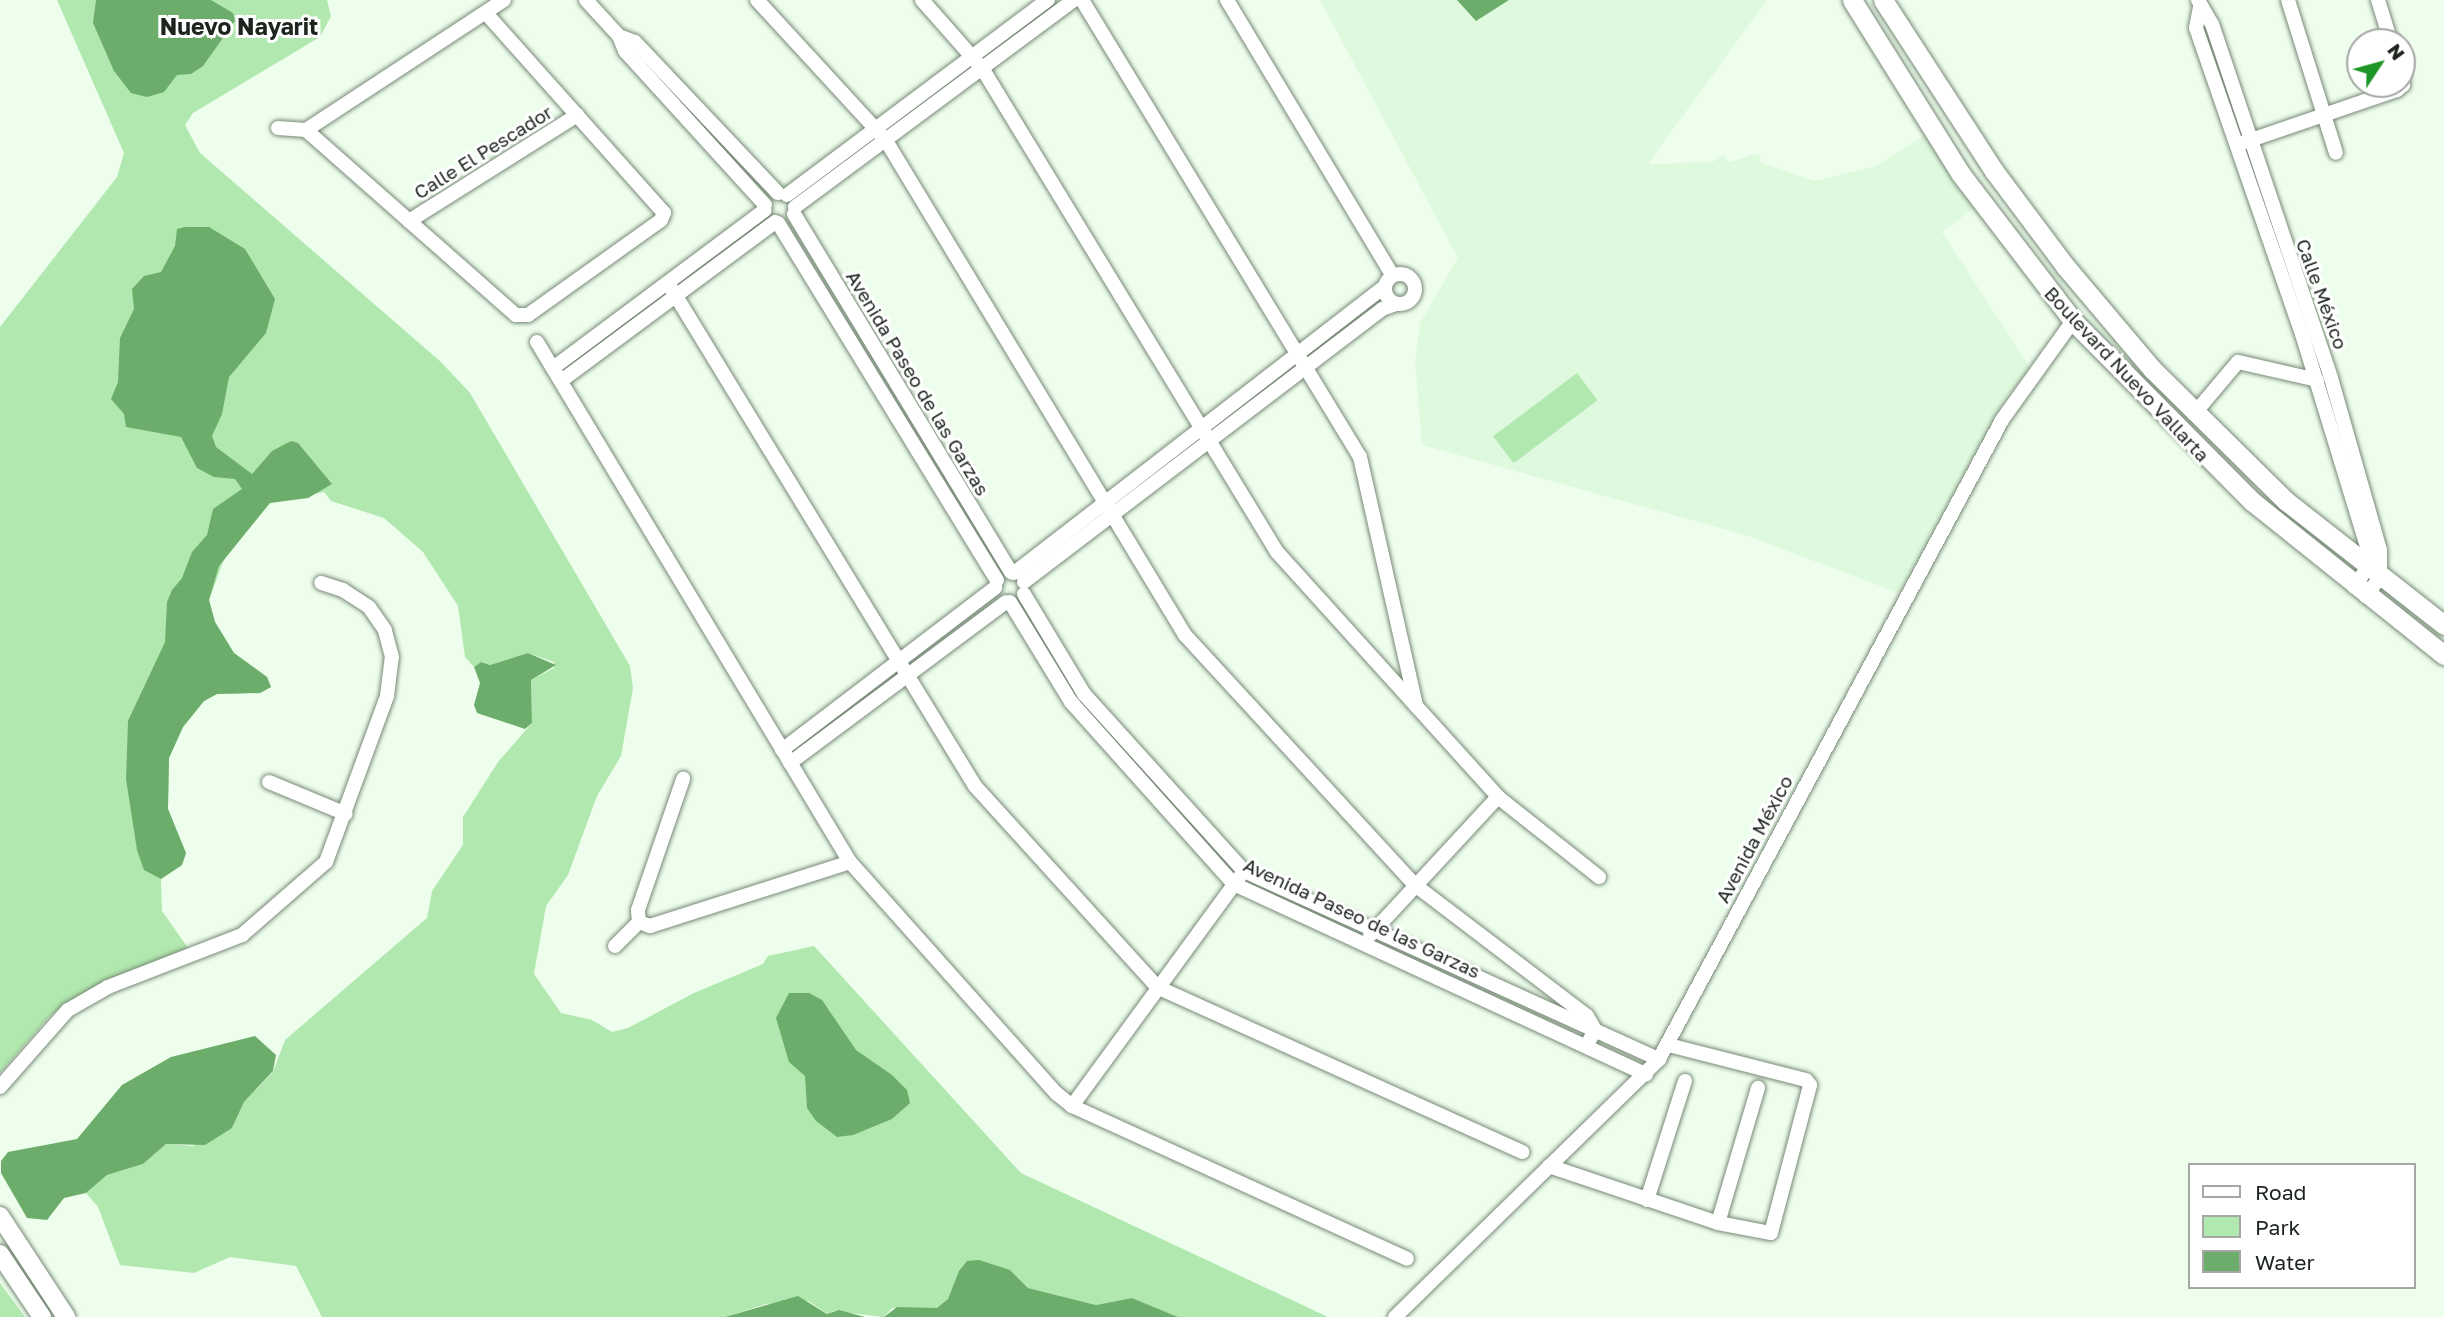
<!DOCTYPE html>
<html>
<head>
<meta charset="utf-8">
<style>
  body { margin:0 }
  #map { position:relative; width:2444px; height:1317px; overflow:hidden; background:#eefeed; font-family:"Golos Text",sans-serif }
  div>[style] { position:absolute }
  .built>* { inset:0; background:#dff9de }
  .green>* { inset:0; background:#b1e8af; transform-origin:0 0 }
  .water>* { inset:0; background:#6cad6b }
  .roads { filter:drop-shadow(0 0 2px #778976) drop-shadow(0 0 2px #778976) }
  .minor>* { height:14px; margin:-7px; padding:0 7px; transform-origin:7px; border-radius:7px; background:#fff }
  .minor>.ring { margin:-7px; padding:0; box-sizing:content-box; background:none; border:14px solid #fff; border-radius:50% }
  .tertiary>* { height:18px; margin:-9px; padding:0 9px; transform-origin:9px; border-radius:9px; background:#fff }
  .secondary>* { height:19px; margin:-9.5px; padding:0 9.5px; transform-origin:9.5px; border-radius:9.5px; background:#fff }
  span { translate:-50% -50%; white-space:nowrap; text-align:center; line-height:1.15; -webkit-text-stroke:6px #fff; paint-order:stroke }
  .street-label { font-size:19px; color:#1d241d }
  .quarter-label { font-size:23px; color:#1d241d; font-weight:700 }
  .legend { position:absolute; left:2188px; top:1163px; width:228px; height:126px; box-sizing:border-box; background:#fff; border:2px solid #a5a7a5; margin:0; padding:9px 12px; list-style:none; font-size:21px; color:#1d241d }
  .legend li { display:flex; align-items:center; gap:14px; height:35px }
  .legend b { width:35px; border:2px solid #a5a7a5 }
  .north { position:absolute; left:2346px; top:28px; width:70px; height:70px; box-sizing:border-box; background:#fff; border:2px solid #a5a7a5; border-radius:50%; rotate:54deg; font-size:19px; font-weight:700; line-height:28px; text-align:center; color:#1d241d }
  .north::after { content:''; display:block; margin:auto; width:24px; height:32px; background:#1e9627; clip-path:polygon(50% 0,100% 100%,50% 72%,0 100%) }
</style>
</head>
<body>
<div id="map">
  <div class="built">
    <i style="clip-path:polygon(1320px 0,1767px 0,1648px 164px,1712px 162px,1723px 155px,1729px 162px,1756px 154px,1761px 156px,1760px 162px,1814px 181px,1876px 166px,1925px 135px,1974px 208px,1942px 232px,2031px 369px,2007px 396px,1899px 593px,1745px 535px,1422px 445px,1415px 361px,1420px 323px,1458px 258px)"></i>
  </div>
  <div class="green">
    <i style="clip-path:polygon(57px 0,327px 0,331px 16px,320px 37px,193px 113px,185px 125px,200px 153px,441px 362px,470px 393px,630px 666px,633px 688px,621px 756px,597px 796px,568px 875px,546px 906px,534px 974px,561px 1013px,592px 1020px,612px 1032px,628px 1028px,694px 993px,763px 964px,768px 956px,814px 946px,1021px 1173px,1328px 1317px,1178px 1317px,1132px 1298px,1096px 1305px,1028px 1288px,1010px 1270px,967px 1261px,948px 1299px,937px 1309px,892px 1308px,884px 1317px,834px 1311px,828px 1314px,808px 1301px,766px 1304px,725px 1317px,322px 1317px,296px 1266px,230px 1257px,194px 1273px,120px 1265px,98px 1207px,86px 1193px,107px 1175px,143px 1164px,166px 1144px,193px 1146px,232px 1128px,244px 1102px,273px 1072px,285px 1040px,427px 918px,432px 891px,463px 845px,463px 817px,498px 762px,532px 723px,531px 680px,554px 668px,554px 662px,528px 653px,490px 665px,481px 662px,474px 667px,465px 657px,458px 606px,423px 552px,384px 518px,331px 501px,324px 492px,270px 503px,227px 551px,209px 600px,215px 622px,234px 653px,267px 677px,271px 687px,260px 693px,217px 694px,204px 701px,183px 727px,169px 758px,168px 809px,186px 853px,182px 865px,161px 879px,162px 911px,188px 948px,75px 998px,49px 1017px,0 1073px,0 327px,117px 177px,124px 153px)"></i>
    <i style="left:1577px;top:373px;width:34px;height:105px;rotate:53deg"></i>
    <i style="clip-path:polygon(0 1283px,3px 1287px,25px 1317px,0 1317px)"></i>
  </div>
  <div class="water">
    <i style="clip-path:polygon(96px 0,211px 0,233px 13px,235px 21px,203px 66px,191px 74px,177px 75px,164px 92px,147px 97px,131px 93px,114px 71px,93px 23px)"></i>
    <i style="clip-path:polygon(1457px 0,1509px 0,1476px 21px)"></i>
    <i style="clip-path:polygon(185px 227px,209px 227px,245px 249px,275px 299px,266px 333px,229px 377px,222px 414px,212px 436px,216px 447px,252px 474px,272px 451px,291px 441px,298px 443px,332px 484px,308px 498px,270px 503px,219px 566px,209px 600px,215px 622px,234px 653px,267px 677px,271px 687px,260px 693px,217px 694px,204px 701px,183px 727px,169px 758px,168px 809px,186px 853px,182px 865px,161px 879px,144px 870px,137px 850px,126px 779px,128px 721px,165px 642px,167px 602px,172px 590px,182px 578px,192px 552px,207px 535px,213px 509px,242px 489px,235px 479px,214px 477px,197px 468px,181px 437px,126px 427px,124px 414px,111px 399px,118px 382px,120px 338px,134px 309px,132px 289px,144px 276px,161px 272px,175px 246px,177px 229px)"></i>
    <i style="clip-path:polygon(528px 653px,556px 665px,531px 680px,532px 723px,525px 729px,477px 713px,474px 705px,480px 683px,474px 667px,481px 662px,490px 665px)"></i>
    <i style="clip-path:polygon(789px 993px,809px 993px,822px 1000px,856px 1050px,892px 1075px,907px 1090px,910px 1103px,892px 1119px,853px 1135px,837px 1137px,816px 1121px,807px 1108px,805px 1076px,789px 1062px,776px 1018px)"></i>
    <i style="clip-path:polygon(255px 1036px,276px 1055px,273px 1071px,244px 1102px,232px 1128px,205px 1145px,166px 1144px,143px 1164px,107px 1175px,86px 1193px,64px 1198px,47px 1220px,27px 1218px,1px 1173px,1px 1161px,8px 1152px,77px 1139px,122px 1085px,171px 1057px)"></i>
    <i style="clip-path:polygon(979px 1260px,1010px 1270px,1028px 1288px,1096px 1305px,1132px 1298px,1178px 1317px,884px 1317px,897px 1307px,937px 1308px,948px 1299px,959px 1271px,967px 1261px)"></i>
    <i style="clip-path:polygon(798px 1296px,827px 1314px,839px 1310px,865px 1317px,725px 1317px)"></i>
  </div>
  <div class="roads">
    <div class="minor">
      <i style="left:586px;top:0;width:49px;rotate:47.5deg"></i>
      <i style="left:619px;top:36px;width:16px;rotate:68deg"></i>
      <i style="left:625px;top:51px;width:208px;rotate:47.7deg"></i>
      <i style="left:757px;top:0;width:189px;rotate:47.4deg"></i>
      <i style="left:885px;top:139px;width:580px;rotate:58.83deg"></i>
      <i style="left:1185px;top:635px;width:340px;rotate:47.4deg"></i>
      <i style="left:1415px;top:885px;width:216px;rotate:37.3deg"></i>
      <i style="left:1587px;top:1016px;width:16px;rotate:60deg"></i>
      <i style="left:1595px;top:1030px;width:17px;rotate:118deg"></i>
      <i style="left:922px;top:0;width:91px;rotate:48.6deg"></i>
      <i style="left:982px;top:68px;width:567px;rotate:58.64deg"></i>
      <i style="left:1277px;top:552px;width:330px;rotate:47.9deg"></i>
      <i style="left:1498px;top:797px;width:129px;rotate:38.4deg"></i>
      <i style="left:1082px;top:0;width:535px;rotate:58.69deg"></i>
      <i style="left:1360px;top:457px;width:255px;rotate:77.3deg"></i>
      <i style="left:1227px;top:0;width:321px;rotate:59deg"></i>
      <i style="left:2198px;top:0;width:28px;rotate:60deg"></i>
      <i style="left:2212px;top:24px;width:373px;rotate:71.4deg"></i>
      <i style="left:2331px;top:378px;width:179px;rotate:74.1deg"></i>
      <i style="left:2380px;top:550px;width:27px;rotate:90deg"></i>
      <i style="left:2380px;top:577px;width:24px;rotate:126deg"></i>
      <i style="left:2288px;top:0;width:160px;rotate:72.6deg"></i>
      <i style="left:2378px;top:0;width:44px;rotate:72.8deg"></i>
      <i style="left:2200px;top:7px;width:21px;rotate:101deg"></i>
      <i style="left:2196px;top:28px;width:324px;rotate:70.9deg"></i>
      <i style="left:2302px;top:334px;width:226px;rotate:73deg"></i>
      <i style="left:2368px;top:550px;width:17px;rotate:90deg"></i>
      <i style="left:2368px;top:567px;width:24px;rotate:125deg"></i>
      <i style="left:619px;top:36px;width:17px;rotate:21deg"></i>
      <i style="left:635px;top:42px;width:208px;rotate:46.6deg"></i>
      <i style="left:278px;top:128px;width:28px;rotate:4deg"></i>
      <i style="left:306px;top:130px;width:280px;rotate:41.4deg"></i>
      <i style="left:516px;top:315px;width:12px"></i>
      <i style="left:528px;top:315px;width:163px;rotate:-35.5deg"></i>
      <i style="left:661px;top:220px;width:8px;rotate:-67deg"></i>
      <i style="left:664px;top:213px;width:266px;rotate:-131.7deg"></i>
      <i style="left:306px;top:130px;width:237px;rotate:-33.3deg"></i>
      <i style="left:2242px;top:143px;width:164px;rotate:-18.9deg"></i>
      <i style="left:2397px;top:90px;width:8px;rotate:-40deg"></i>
      <i style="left:2403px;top:85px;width:9px;rotate:-96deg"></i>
      <i style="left:787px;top:195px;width:326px;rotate:-36.8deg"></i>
      <i style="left:795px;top:207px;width:347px;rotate:-36.6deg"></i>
      <i style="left:794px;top:214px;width:419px;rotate:58.8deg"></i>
      <i style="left:409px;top:221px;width:199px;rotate:-32.2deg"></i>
      <i style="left:778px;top:223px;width:419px;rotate:58.5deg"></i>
      <i class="ring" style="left:1385px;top:274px;width:16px;height:16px"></i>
      <i style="left:668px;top:283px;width:589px;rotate:58.6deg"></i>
      <i style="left:975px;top:786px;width:271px;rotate:47.8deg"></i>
      <i style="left:1157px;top:987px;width:401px;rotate:24.3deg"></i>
      <i style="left:537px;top:342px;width:607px;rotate:58.96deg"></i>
      <i style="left:850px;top:862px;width:310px;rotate:48.3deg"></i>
      <i style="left:1056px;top:1093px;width:21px;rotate:39deg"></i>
      <i style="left:1072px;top:1106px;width:368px;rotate:24.5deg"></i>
      <i style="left:553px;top:368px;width:264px;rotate:-36.7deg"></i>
      <i style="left:561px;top:381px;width:267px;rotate:-36.6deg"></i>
      <i style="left:2194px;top:414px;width:68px;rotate:-49.8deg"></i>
      <i style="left:2238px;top:362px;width:81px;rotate:12.8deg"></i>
      <i style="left:1014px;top:573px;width:468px;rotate:-37.7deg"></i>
      <i style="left:1024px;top:582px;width:450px;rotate:-37.3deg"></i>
      <i style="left:1382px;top:309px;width:15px;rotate:-20deg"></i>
      <i style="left:1024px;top:594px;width:117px;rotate:59deg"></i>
      <i style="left:1084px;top:694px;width:239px;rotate:47.9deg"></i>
      <i style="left:1244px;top:871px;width:456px;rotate:24.4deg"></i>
      <i style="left:1010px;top:602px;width:117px;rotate:58.6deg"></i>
      <i style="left:1071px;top:702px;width:244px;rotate:48.2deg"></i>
      <i style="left:1234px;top:884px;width:454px;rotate:24.8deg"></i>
      <i style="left:782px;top:750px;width:268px;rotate:-37.3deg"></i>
      <i style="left:790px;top:763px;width:269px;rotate:-36.7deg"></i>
      <i style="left:269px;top:782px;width:83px;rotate:22.6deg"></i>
      <i style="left:639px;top:922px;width:12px;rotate:20deg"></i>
      <i style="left:650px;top:926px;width:210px;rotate:-17.7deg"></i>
      <i style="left:639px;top:922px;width:12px;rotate:-95deg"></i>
      <i style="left:638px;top:910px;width:139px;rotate:-71deg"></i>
      <i style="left:1370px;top:935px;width:188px;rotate:-47.2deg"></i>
      <i style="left:615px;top:946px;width:34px;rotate:-45deg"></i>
      <i style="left:0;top:1087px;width:103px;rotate:-48.6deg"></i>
      <i style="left:68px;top:1010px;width:46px;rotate:-29.9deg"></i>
      <i style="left:108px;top:987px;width:144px;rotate:-21.2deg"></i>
      <i style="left:242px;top:935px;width:111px;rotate:-41deg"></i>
      <i style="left:326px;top:862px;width:177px;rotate:-69.8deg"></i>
      <i style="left:387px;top:696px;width:39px;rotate:-83deg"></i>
      <i style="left:392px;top:657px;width:28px;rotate:-105deg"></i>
      <i style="left:385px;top:630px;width:28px;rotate:-125deg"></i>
      <i style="left:369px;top:607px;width:31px;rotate:-147deg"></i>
      <i style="left:343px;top:590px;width:23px;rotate:-162deg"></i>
      <i style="left:1072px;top:1106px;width:283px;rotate:-53.8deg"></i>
      <i style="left:1549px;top:1166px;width:178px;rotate:18.6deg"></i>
      <i style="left:1718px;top:1223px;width:54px;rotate:10.7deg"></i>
      <i style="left:1771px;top:1233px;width:153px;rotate:-75.2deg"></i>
      <i style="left:1810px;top:1085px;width:6px;rotate:-129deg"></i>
      <i style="left:1806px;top:1080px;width:141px;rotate:-165.7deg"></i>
      <i style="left:1647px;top:1200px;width:125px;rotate:-72.3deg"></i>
      <i style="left:1718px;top:1223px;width:141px;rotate:-73.5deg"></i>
      <i style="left:1395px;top:1317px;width:369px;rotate:-44.3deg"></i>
      <i style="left:1659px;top:1059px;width:725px;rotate:-61.77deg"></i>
      <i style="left:2002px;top:420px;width:122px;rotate:-54.4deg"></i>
    </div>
    <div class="tertiary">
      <i style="left:0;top:1216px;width:121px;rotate:56.8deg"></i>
      <i style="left:0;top:1254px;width:76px;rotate:56.3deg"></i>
    </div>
    <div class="secondary">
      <i style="left:1852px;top:0;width:204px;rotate:58deg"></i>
      <i style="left:1960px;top:173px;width:186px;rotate:52.6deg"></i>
      <i style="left:2073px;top:321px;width:255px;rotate:45.2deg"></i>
      <i style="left:2253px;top:502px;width:245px;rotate:38.7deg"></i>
      <i style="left:1883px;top:0;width:204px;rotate:57deg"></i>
      <i style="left:1994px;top:171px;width:119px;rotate:53.2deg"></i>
      <i style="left:2065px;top:266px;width:136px;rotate:49.8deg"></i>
      <i style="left:2153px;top:370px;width:187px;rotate:44.6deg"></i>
      <i style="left:2286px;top:501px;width:201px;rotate:38.1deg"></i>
    </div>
  </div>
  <div class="street-label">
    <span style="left:483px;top:152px;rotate:-32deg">Calle El Pescador</span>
    <span style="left:2322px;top:294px;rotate:70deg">Calle México</span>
    <span style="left:2127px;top:374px;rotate:47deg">Boulevard Nuevo Vallarta</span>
    <span style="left:918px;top:383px;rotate:59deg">Avenida Paseo de las Garzas</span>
    <span style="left:1754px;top:839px;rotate:-62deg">Avenida México</span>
    <span style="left:1362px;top:918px;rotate:25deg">Avenida Paseo de las Garzas</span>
  </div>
  <div class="quarter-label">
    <span style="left:239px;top:26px">Nuevo Nayarit</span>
  </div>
  <ul class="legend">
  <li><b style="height:9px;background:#fff"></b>Road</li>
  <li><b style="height:19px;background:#b1e8af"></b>Park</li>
  <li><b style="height:19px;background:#6cad6b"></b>Water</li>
  </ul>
  <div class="north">N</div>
</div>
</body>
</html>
